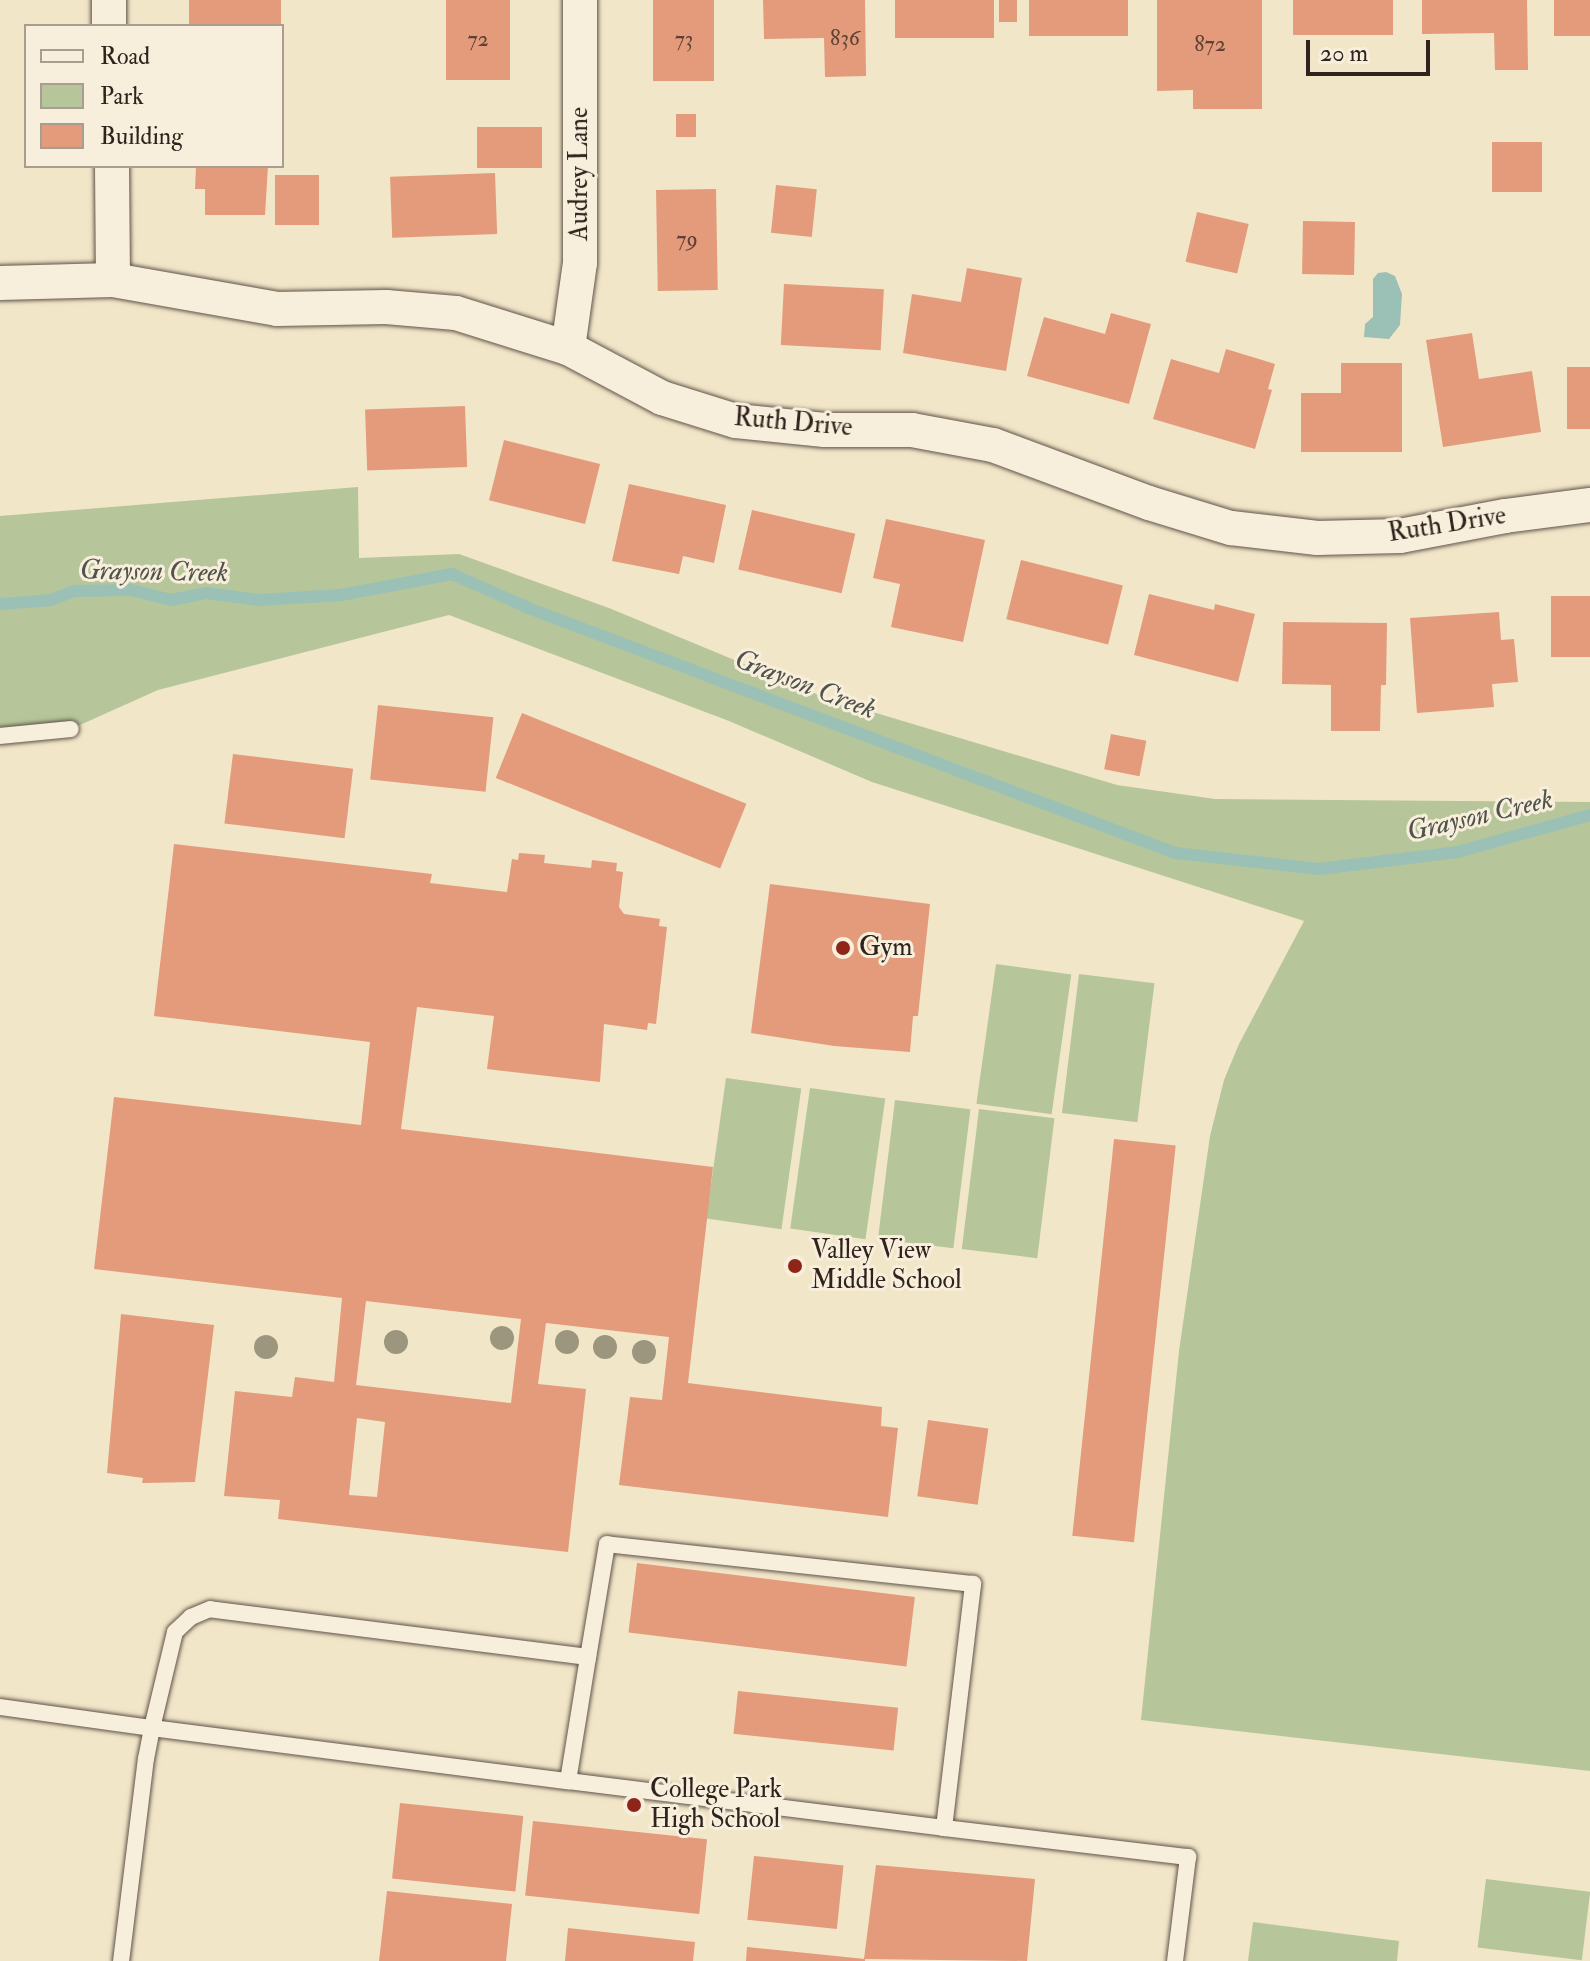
<!DOCTYPE html>
<html>
<head>
<meta charset="utf-8">
<style>
  body { margin:0 }
  #map { position:relative; width:1590px; height:1961px; overflow:hidden; background:#f2e6c9; font-family:"IM FELL Double Pica",serif }
  div>[style] { position:absolute }
  .green>* { inset:0; background:#b6c69a; transform-origin:0 0 }
  .water>* { inset:0; background:#9bc0b6 }
  .stream>* { height:12px; margin:-6px; padding:0 6px; transform-origin:6px; border-radius:6px; background:#9bc0b6 }
  .building>* { inset:0; background:#e39b7b; transform-origin:0 0 }
  .roads { filter:drop-shadow(0 0 2px #605448) drop-shadow(0 0 2px #605448) }
  .service>* { height:16px; margin:-8px; padding:0 8px; transform-origin:8px; border-radius:8px; background:#f7efdc }
  .minor>* { height:34px; margin:-17px; padding:0 17px; transform-origin:17px; border-radius:17px; background:#f7efdc }
  .trees>* { width:24px; height:24px; margin:-12px; border-radius:50%; background:#9d967f }
  .dots>* { width:22px; height:22px; translate:-50% -50%; box-sizing:border-box; border:4px solid #f7efdc; border-radius:50% }
  span { translate:-50% -50%; white-space:nowrap; text-align:center; line-height:1.15; -webkit-text-stroke:6px #f7efdc; paint-order:stroke }
  .number-label { font-size:22px; color:#5d4134 }
  .number-label span { -webkit-text-stroke-width:0 }
  .street-label { font-size:26px; color:#30231d }
  .poi-label { font-size:26px; color:#30231d }
  .left { translate:0 -50%; text-align:left }
  .water-label { font-size:28px; color:#50524b; font-style:italic }
  .legend { position:absolute; left:24px; top:24px; width:260px; height:144px; box-sizing:border-box; background:#f7efdc; border:2px solid #a79d90; margin:0; padding:10px 14px; list-style:none; font-size:24px; color:#30231d }
  .legend li { display:flex; align-items:center; gap:16px; height:40px }
  .legend b { width:40px; border:2px solid #a79d90 }
  .scale { position:absolute; left:1306px; top:40px; width:124px; height:36px; box-sizing:border-box; border:4px solid #30231d; border-top:0; padding-left:10px; font-size:24px; line-height:28px; white-space:nowrap; color:#30231d; -webkit-text-stroke:6px #f7efdc; paint-order:stroke }
</style>
</head>
<body>
<div id="map">
  <div class="green">
    <i style="clip-path:polygon(358px 487px,359px 558px,459px 554px,609px 608px,826px 698px,1117px 785px,1215px 799px,1590px 802px,1590px 1771px,1141px 1720px,1179px 1351px,1210px 1136px,1224px 1080px,1239px 1044px,1304px 921px,872px 782px,729px 721px,449px 615px,158px 690px,71px 729px,0 736px,0 516px)"></i>
    <i style="left:996px;top:964px;width:76px;height:141px;rotate:8deg"></i>
    <i style="left:1079px;top:974px;width:76px;height:140px;rotate:7deg"></i>
    <i style="left:726px;top:1078px;width:76px;height:142px;rotate:8deg"></i>
    <i style="left:810px;top:1088px;width:76px;height:142px;rotate:8deg"></i>
    <i style="left:895px;top:1100px;width:76px;height:140px;rotate:7deg"></i>
    <i style="left:979px;top:1109px;width:76px;height:141px;rotate:7deg"></i>
    <i style="left:1486px;top:1879px;width:105px;height:69px;rotate:7deg"></i>
    <i style="clip-path:polygon(1253px 1922px,1399px 1941px,1397px 1961px,1248px 1961px)"></i>
  </div>
  <div class="water">
    <i style="clip-path:polygon(1386px 272px,1395px 276px,1402px 294px,1400px 325px,1389px 339px,1364px 337px,1365px 324px,1373px 317px,1373px 279px,1378px 273px)"></i>
  </div>
  <div class="stream">
    <i style="left:0;top:604px;width:51px;rotate:-4.5deg"></i>
    <i style="left:51px;top:600px;width:26px;rotate:-21deg"></i>
    <i style="left:75px;top:591px;width:56px;rotate:-1deg"></i>
    <i style="left:131px;top:590px;width:41px;rotate:14deg"></i>
    <i style="left:171px;top:600px;width:37px;rotate:-11deg"></i>
    <i style="left:207px;top:593px;width:52px;rotate:7.7deg"></i>
    <i style="left:259px;top:600px;width:82px;rotate:-3.5deg"></i>
    <i style="left:341px;top:595px;width:113px;rotate:-10.7deg"></i>
    <i style="left:452px;top:574px;width:86px;rotate:23.9deg"></i>
    <i style="left:531px;top:609px;width:689px;rotate:20.75deg"></i>
    <i style="left:1175px;top:853px;width:145px;rotate:6.3deg"></i>
    <i style="left:1319px;top:869px;width:140px;rotate:-7deg"></i>
    <i style="left:1458px;top:852px;width:137px;rotate:-15.7deg"></i>
  </div>
  <div class="building">
    <i style="left:189px;top:0;width:92px;height:26px"></i>
    <i style="left:446px;top:0;width:64px;height:80px"></i>
    <i style="left:653px;top:0;width:61px;height:81px"></i>
    <i style="clip-path:polygon(763px 0,865px 0,866px 76px,825px 77px,824px 38px,764px 39px)"></i>
    <i style="left:895px;top:0;width:99px;height:38px"></i>
    <i style="left:999px;top:0;width:18px;height:22px"></i>
    <i style="left:1029px;top:0;width:99px;height:36px"></i>
    <i style="clip-path:polygon(1157px 0,1262px 0,1262px 109px,1193px 109px,1193px 90px,1157px 91px)"></i>
    <i style="left:1293px;top:0;width:100px;height:35px"></i>
    <i style="clip-path:polygon(1422px 0,1527px 0,1528px 70px,1495px 70px,1494px 33px,1422px 34px)"></i>
    <i style="left:1554px;top:0;width:36px;height:36px"></i>
    <i style="left:676px;top:114px;width:20px;height:23px"></i>
    <i style="left:477px;top:127px;width:65px;height:41px"></i>
    <i style="left:1492px;top:142px;width:50px;height:50px"></i>
    <i style="clip-path:polygon(196px 166px,268px 166px,265px 215px,205px 215px,205px 189px,195px 189px)"></i>
    <i style="left:495px;top:173px;width:61px;height:105px;rotate:88deg"></i>
    <i style="left:275px;top:175px;width:44px;height:50px"></i>
    <i style="left:776px;top:185px;width:41px;height:48px;rotate:6deg"></i>
    <i style="left:716px;top:189px;width:101px;height:60px;rotate:89deg"></i>
    <i style="left:1197px;top:212px;width:53px;height:51px;rotate:13deg"></i>
    <i style="left:1303px;top:221px;width:52px;height:53px;rotate:1deg"></i>
    <i style="clip-path:polygon(967px 268px,1022px 278px,1006px 371px,903px 353px,912px 294px,961px 302px)"></i>
    <i style="left:784px;top:284px;width:100px;height:61px;rotate:3deg"></i>
    <i style="clip-path:polygon(1111px 313px,1151px 324px,1129px 404px,1027px 376px,1044px 317px,1105px 334px)"></i>
    <i style="clip-path:polygon(1472px 333px,1479px 379px,1532px 371px,1541px 432px,1443px 447px,1426px 340px)"></i>
    <i style="clip-path:polygon(1226px 349px,1275px 364px,1268px 389px,1272px 390px,1255px 449px,1153px 419px,1171px 359px,1219px 373px)"></i>
    <i style="clip-path:polygon(1341px 363px,1402px 363px,1402px 452px,1301px 452px,1301px 393px,1341px 393px)"></i>
    <i style="left:1590px;top:367px;width:62px;height:23px;rotate:90deg"></i>
    <i style="left:465px;top:406px;width:61px;height:100px;rotate:88deg"></i>
    <i style="left:504px;top:440px;width:99px;height:62px;rotate:14deg"></i>
    <i style="clip-path:polygon(629px 484px,726px 505px,714px 563px,683px 556px,679px 574px,612px 561px)"></i>
    <i style="left:752px;top:510px;width:106px;height:61px;rotate:13deg"></i>
    <i style="clip-path:polygon(886px 519px,985px 540px,963px 642px,891px 627px,900px 584px,873px 578px)"></i>
    <i style="left:1021px;top:560px;width:105px;height:61px;rotate:14deg"></i>
    <i style="clip-path:polygon(1149px 594px,1214px 610px,1215px 604px,1255px 614px,1238px 682px,1134px 655px)"></i>
    <i style="left:1590px;top:596px;width:61px;height:39px;rotate:90deg"></i>
    <i style="clip-path:polygon(1499px 612px,1501px 640px,1514px 639px,1518px 682px,1492px 684px,1494px 707px,1417px 713px,1410px 618px)"></i>
    <i style="clip-path:polygon(1283px 622px,1387px 623px,1386px 685px,1381px 685px,1380px 731px,1331px 731px,1331px 685px,1282px 684px)"></i>
    <i style="left:378px;top:705px;width:116px;height:75px;rotate:6deg"></i>
    <i style="left:522px;top:713px;width:242px;height:70px;rotate:22deg"></i>
    <i style="left:1111px;top:734px;width:36px;height:36px;rotate:11deg"></i>
    <i style="left:233px;top:754px;width:121px;height:70px;rotate:7deg"></i>
    <i style="clip-path:polygon(evenodd,174px 844px,432px 874px,430px 883px,507px 892px,512px 859px,518px 860px,519px 853px,545px 855px,544px 863px,591px 868px,592px 860px,617px 863px,616px 871px,623px 872px,619px 907px,624px 914px,660px 919px,659px 926px,667px 927px,656px 1024px,648px 1023px,647px 1030px,604px 1024px,600px 1082px,487px 1069px,494px 1016px,417px 1007px,401px 1129px,713px 1167px,688px 1383px,882px 1407px,881px 1426px,898px 1428px,888px 1517px,619px 1485px,630px 1397px,662px 1400px,669px 1337px,546px 1323px,538px 1384px,586px 1389px,568px 1552px,278px 1519px,280px 1500px,224px 1496px,235px 1391px,292px 1397px,295px 1377px,334px 1382px,342px 1298px,94px 1269px,114px 1097px,361px 1125px,370px 1042px,154px 1016px,174px 844px,366px 1301px,521px 1319px,511px 1403px,356px 1385px,366px 1301px,174px 844px,357px 1418px,385px 1422px,377px 1497px,349px 1495px,357px 1418px)"></i>
    <i style="clip-path:polygon(770px 884px,930px 904px,918px 1016px,913px 1016px,910px 1052px,834px 1046px,751px 1033px)"></i>
    <i style="left:1114px;top:1139px;width:62px;height:399px;rotate:6deg"></i>
    <i style="clip-path:polygon(121px 1314px,214px 1325px,195px 1482px,142px 1483px,143px 1478px,107px 1473px)"></i>
    <i style="left:928px;top:1420px;width:61px;height:77px;rotate:8deg"></i>
    <i style="left:637px;top:1563px;width:280px;height:70px;rotate:7deg"></i>
    <i style="left:738px;top:1691px;width:161px;height:43px;rotate:6deg"></i>
    <i style="left:400px;top:1803px;width:124px;height:76px;rotate:6deg"></i>
    <i style="left:533px;top:1821px;width:175px;height:75px;rotate:6deg"></i>
    <i style="left:754px;top:1856px;width:90px;height:64px;rotate:6deg"></i>
    <i style="clip-path:polygon(876px 1865px,1035px 1879px,1027px 1961px,864px 1959px)"></i>
    <i style="clip-path:polygon(387px 1891px,512px 1904px,506px 1961px,379px 1961px)"></i>
    <i style="clip-path:polygon(568px 1928px,695px 1942px,693px 1961px,565px 1961px)"></i>
    <i style="clip-path:polygon(747px 1947px,865px 1959px,865px 1961px,746px 1961px)"></i>
  </div>
  <div class="roads">
    <div class="service">
      <i style="left:0;top:736px;width:71px;rotate:-5.6deg"></i>
      <i style="left:0;top:1707px;width:153px;rotate:7.9deg"></i>
      <i style="left:152px;top:1728px;width:419px;rotate:7.3deg"></i>
      <i style="left:568px;top:1781px;width:379px;rotate:7.1deg"></i>
      <i style="left:944px;top:1828px;width:246px;rotate:-83.2deg"></i>
      <i style="left:973px;top:1584px;width:368px;rotate:-173.8deg"></i>
      <i style="left:607px;top:1544px;width:115px;rotate:99.5deg"></i>
      <i style="left:588px;top:1657px;width:381px;rotate:-172.8deg"></i>
      <i style="left:210px;top:1609px;width:21px;rotate:157deg"></i>
      <i style="left:191px;top:1617px;width:22px;rotate:137deg"></i>
      <i style="left:175px;top:1632px;width:99px;rotate:103.5deg"></i>
      <i style="left:152px;top:1728px;width:31px;rotate:101deg"></i>
      <i style="left:146px;top:1758px;width:205px;rotate:97deg"></i>
      <i style="left:568px;top:1781px;width:126px;rotate:-80.8deg"></i>
      <i style="left:944px;top:1828px;width:246px;rotate:6.8deg"></i>
      <i style="left:1188px;top:1857px;width:105px;rotate:97.1deg"></i>
    </div>
    <div class="minor">
      <i style="left:109px;top:0;width:26px;rotate:90deg"></i>
      <i style="left:112px;top:166px;width:114px;rotate:89.5deg"></i>
      <i style="left:0;top:283px;width:113px;rotate:-1.5deg"></i>
      <i style="left:113px;top:280px;width:167px;rotate:10deg"></i>
      <i style="left:277px;top:309px;width:109px;rotate:-1.1deg"></i>
      <i style="left:386px;top:307px;width:70px;rotate:4.9deg"></i>
      <i style="left:456px;top:313px;width:117px;rotate:17.4deg"></i>
      <i style="left:568px;top:348px;width:106px;rotate:28deg"></i>
      <i style="left:662px;top:398px;width:77px;rotate:17.3deg"></i>
      <i style="left:736px;top:421px;width:89px;rotate:5.8deg"></i>
      <i style="left:825px;top:430px;width:87px"></i>
      <i style="left:912px;top:430px;width:82px;rotate:10.5deg"></i>
      <i style="left:993px;top:445px;width:166px;rotate:20.4deg"></i>
      <i style="left:1149px;top:503px;width:86px;rotate:17deg"></i>
      <i style="left:1231px;top:528px;width:87px;rotate:6.6deg"></i>
      <i style="left:1317px;top:538px;width:83px;rotate:-1.4deg"></i>
      <i style="left:1400px;top:536px;width:107px;rotate:-10.8deg"></i>
      <i style="left:1505px;top:516px;width:86px;rotate:-7.4deg"></i>
      <i style="left:568px;top:348px;width:86px;rotate:-82deg"></i>
      <i style="left:580px;top:263px;width:263px;rotate:-90deg"></i>
    </div>
  </div>
  <div class="trees">
    <i style="left:502px;top:1338px"></i>
    <i style="left:396px;top:1342px"></i>
    <i style="left:567px;top:1342px"></i>
    <i style="left:266px;top:1347px"></i>
    <i style="left:605px;top:1347px"></i>
    <i style="left:644px;top:1352px"></i>
  </div>
  <div class="dots">
    <i style="left:843px;top:948px;background:#8f2418"></i>
    <i style="left:795px;top:1266px;background:#8f2418"></i>
    <i style="left:634px;top:1805px;background:#8f2418"></i>
  </div>
  <div class="number-label">
    <span style="left:845px;top:39px">836</span>
    <span style="left:478px;top:40px">72</span>
    <span style="left:684px;top:40px">73</span>
    <span style="left:1210px;top:45px">872</span>
    <span style="left:687px;top:240px">79</span>
  </div>
  <div class="street-label">
    <span style="left:580px;top:174px;rotate:-90deg">Audrey Lane</span>
    <span style="left:793px;top:423px;rotate:5deg">Ruth Drive</span>
    <span style="left:1447px;top:525px;rotate:-9deg">Ruth Drive</span>
  </div>
  <div class="poi-label">
    <span class="left" style="left:859px;top:948px">Gym</span>
    <span class="left" style="left:811px;top:1266px">Valley View<br>Middle School</span>
    <span class="left" style="left:650px;top:1805px">College Park<br>High School</span>
  </div>
  <div class="water-label">
    <span style="left:154px;top:572px;rotate:1deg">Grayson Creek</span>
    <span style="left:805px;top:685px;rotate:21deg">Grayson Creek</span>
    <span style="left:1480px;top:816px;rotate:-13deg">Grayson Creek</span>
  </div>
  <ul class="legend">
  <li><b style="height:10px;background:#f7efdc"></b>Road</li>
  <li><b style="height:22px;background:#b6c69a"></b>Park</li>
  <li><b style="height:22px;background:#e39b7b"></b>Building</li>
  </ul>
  <div class="scale">20 m</div>
</div>
</body>
</html>
